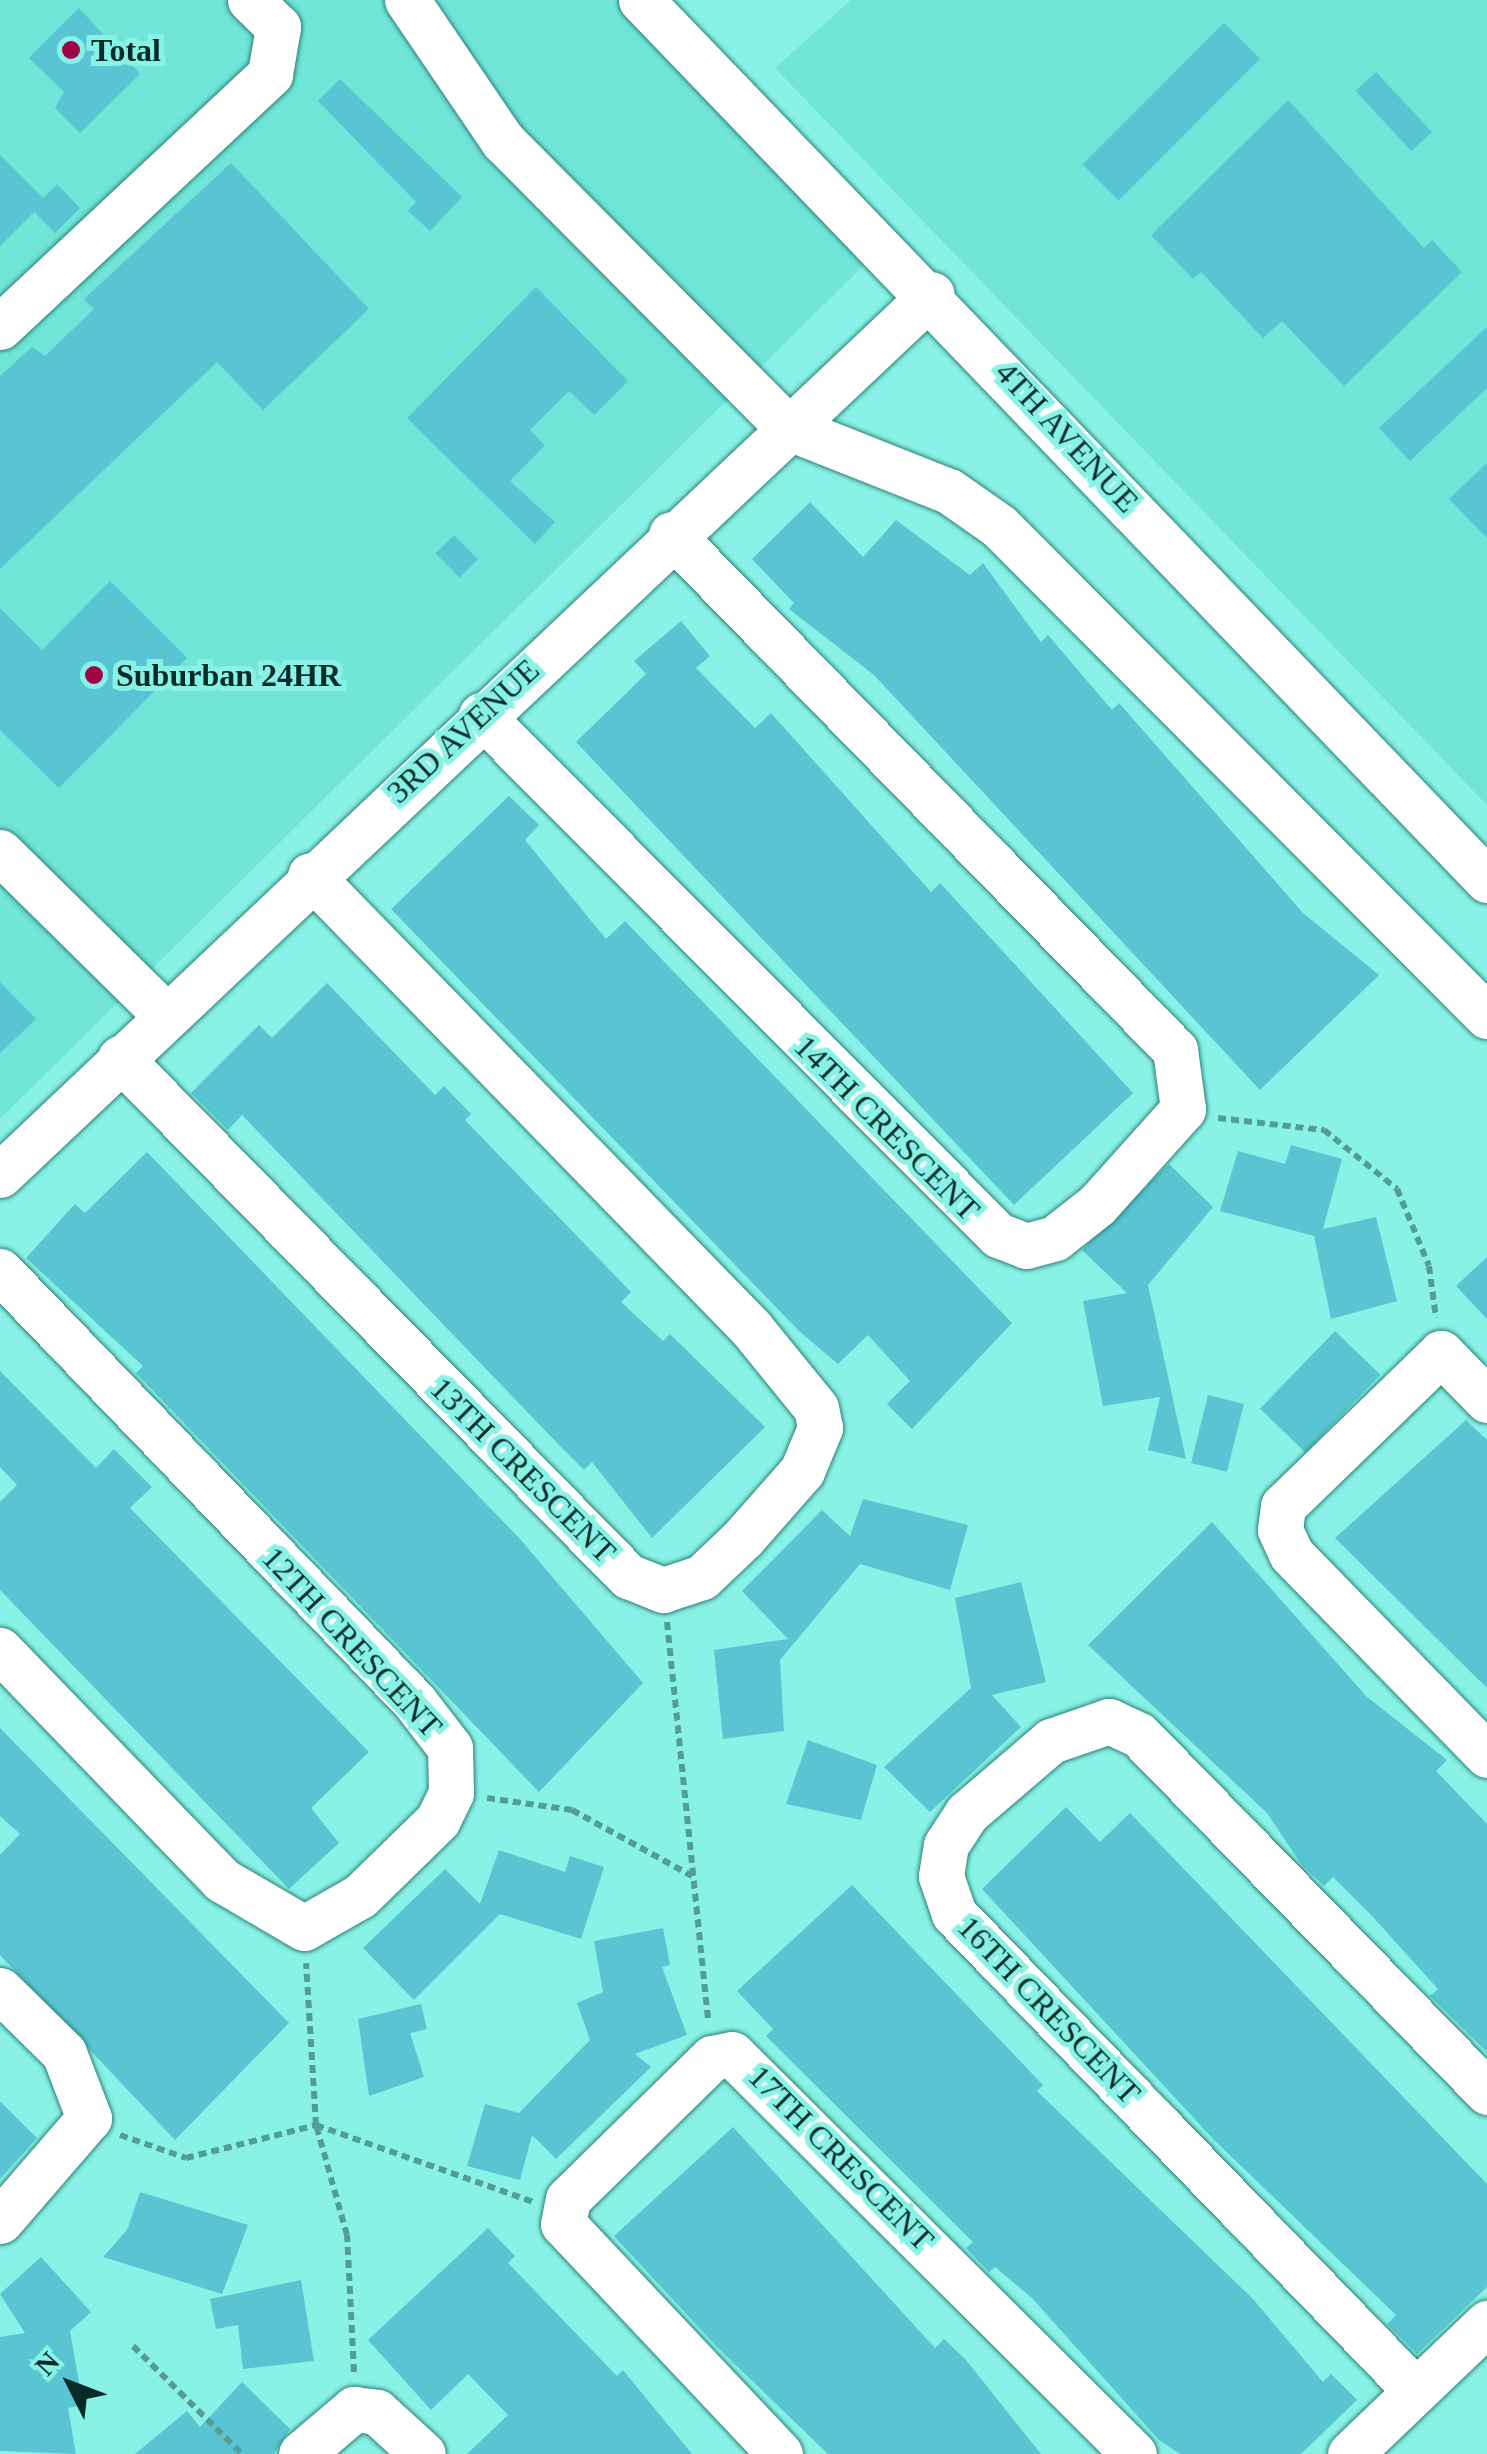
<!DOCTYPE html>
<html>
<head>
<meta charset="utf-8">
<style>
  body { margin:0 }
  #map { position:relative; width:1487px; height:2454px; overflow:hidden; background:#89f2e6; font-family:Georgia,serif }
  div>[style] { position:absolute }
  .built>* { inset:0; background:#70e5d8 }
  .building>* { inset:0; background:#59c5d2; transform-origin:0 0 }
  .path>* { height:6px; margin-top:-3px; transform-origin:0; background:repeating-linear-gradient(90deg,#529e95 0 8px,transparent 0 13px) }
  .roads { filter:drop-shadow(0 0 2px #2d8078) drop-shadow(0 0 2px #2d8078) }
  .minor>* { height:45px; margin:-22.5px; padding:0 22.5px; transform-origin:22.5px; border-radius:22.5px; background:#fff }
  .dots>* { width:28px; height:28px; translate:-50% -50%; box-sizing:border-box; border:5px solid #89f2e6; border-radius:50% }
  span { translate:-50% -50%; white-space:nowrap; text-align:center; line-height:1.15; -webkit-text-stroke:10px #89f2e6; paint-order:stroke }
  .poi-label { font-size:32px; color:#072b27; font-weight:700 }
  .left { translate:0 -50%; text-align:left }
  .street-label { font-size:32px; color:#072b27 }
  .north { position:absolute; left:20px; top:2334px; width:100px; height:100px; -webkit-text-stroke:8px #89f2e6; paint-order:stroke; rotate:312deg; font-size:28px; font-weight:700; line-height:40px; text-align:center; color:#072b27 }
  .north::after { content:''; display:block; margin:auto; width:35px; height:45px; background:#072b27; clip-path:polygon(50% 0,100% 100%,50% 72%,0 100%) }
</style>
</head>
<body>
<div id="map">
  <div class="built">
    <i style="clip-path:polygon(0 0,616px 0,871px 258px,0 1119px)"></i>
    <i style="clip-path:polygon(851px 0,1487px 0,1487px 805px,775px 68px)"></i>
  </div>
  <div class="building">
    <i style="clip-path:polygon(79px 8px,140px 74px,80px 133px,55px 108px,64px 92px,29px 58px)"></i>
    <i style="left:1224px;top:23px;width:51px;height:200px;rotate:45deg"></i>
    <i style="left:1376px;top:72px;width:82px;height:28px;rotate:47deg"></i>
    <i style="clip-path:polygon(340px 79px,462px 197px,430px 231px,408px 211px,416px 202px,318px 101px)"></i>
    <i style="clip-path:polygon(1288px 100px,1424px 248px,1432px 240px,1462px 272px,1344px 386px,1282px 321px,1263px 338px,1201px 272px,1193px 279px,1151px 235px)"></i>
    <i style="clip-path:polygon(0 155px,43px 198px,57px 184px,80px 208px,55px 233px,34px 212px,0 246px)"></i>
    <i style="clip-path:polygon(231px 163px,369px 309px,263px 410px,217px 362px,0 569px,0 376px,32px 347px,45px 356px,94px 309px,84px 299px)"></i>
    <i style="clip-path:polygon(536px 287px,628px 381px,594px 415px,569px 391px,530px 430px,545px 445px,510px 481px,555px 522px,535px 544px,407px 418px)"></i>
    <i style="clip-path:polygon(1487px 327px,1487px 388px,1410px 461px,1379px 428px)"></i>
    <i style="clip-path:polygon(1487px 463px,1487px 538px,1449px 499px)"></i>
    <i style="clip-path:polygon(810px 502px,863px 557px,896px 520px,970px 575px,983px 563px,1041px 642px,1048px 635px,1112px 710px,1119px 703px,1303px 913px,1379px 975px,1260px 1090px,874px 675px,789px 609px,794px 603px,752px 559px)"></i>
    <i style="left:454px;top:535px;width:34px;height:26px;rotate:45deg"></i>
    <i style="clip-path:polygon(110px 581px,187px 658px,59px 788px,0 730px,0 608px,42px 650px)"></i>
    <i style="clip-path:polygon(681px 621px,710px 656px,696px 668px,755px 728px,771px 713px,931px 892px,940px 883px,1133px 1093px,1014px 1205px,576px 742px,646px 674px,634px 661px)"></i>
    <i style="clip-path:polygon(509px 796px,539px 825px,525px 840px,606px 939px,625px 921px,1012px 1323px,912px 1429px,887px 1404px,910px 1381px,868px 1335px,838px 1364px,799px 1331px,391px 909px)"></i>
    <i style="clip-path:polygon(0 982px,36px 1019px,0 1053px)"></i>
    <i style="clip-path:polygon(327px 983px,435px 1095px,444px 1086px,471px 1114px,465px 1120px,631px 1292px,621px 1302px,663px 1341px,670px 1334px,765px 1427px,652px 1538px,592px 1462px,584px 1470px,559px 1445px,242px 1115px,228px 1130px,191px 1093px,259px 1025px,272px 1038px)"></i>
    <i style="clip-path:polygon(1291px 1145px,1342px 1159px,1323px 1229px,1376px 1217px,1397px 1301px,1331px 1319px,1314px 1236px,1220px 1211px,1238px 1151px,1285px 1164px)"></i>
    <i style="clip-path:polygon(147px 1152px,520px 1539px,643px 1683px,539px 1792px,136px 1373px,143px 1366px,26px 1258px,75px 1204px,85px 1213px)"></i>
    <i style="clip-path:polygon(1169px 1164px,1213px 1207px,1148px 1285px,1186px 1459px,1148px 1450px,1160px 1397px,1103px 1406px,1083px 1301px,1127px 1293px,1082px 1250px)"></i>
    <i style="clip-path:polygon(1487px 1257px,1487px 1319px,1456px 1286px)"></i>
    <i style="left:1335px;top:1331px;width:63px;height:108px;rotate:44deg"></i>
    <i style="clip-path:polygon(0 1371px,96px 1468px,114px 1449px,152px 1487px,130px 1508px,369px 1752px,311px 1808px,339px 1843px,289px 1889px,0 1590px,0 1502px,17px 1485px,0 1467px)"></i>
    <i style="left:1208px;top:1395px;width:37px;height:70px;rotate:14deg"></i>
    <i style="clip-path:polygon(1466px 1420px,1487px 1440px,1487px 1688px,1335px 1538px)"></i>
    <i style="clip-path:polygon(863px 1499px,968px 1525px,950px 1590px,860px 1564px,780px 1660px,784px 1731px,723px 1739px,714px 1650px,788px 1639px,742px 1591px,822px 1510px,850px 1536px)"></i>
    <i style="clip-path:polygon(1212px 1522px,1366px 1696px,1447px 1760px,1436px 1771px,1487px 1824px,1487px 2052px,1430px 1996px,1438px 1989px,1372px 1916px,1333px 1877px,1324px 1886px,1301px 1864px,1267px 1813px,1088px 1645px)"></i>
    <i style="clip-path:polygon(1021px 1582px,1046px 1682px,992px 1695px,1021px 1727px,930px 1812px,884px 1767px,971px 1688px,955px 1598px)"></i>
    <i style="clip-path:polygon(0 1728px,289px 2023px,175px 2140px,0 1955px,0 1855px,20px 1834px,0 1816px)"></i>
    <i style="clip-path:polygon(808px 1740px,877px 1765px,861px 1820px,786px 1804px)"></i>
    <i style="clip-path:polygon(1066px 1807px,1100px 1842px,1130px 1813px,1487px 2184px,1487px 2287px,1417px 2354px,1387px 2324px,1396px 2315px,1214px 2140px,982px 1889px)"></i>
    <i style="clip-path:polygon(499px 1850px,565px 1872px,570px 1856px,604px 1867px,581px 1939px,500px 1914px,414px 2000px,363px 1948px,445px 1869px,480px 1904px)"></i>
    <i style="clip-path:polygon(852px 1885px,1043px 2085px,1037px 2091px,1253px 2299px,1323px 2382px,1331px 2374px,1357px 2400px,1301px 2454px,1180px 2454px,1159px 2440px,1032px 2298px,995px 2267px,989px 2272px,966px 2248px,973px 2242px,766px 2036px,773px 2029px,737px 1991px)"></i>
    <i style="clip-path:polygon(663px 1928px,670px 1965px,662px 1967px,687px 2035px,635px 2054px,651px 2067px,556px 2159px,532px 2135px,520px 2180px,467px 2166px,485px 2104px,519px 2113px,590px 2040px,577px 2003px,603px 1992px,594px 1941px)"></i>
    <i style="clip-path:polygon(421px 2004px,427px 2029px,410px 2033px,424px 2077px,369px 2096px,358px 2019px)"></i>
    <i style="clip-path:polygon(0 2101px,37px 2138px,0 2179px)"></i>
    <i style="clip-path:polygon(733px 2127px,935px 2348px,944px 2339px,966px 2360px,1041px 2454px,828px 2454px,717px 2347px,614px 2236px)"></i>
    <i style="clip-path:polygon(140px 2192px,248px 2225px,222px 2294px,103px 2257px,127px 2230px)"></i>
    <i style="clip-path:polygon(488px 2228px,515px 2256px,508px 2263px,617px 2376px,623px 2370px,692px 2454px,467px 2454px,508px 2415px,468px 2374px,431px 2410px,368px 2340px)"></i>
    <i style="clip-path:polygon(41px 2257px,91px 2312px,70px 2331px,83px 2405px,68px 2408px,76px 2454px,0 2451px,0 2337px,25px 2333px,0 2294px)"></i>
    <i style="clip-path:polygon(301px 2280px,314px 2361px,243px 2369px,238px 2325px,216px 2329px,210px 2299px)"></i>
    <i style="clip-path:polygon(242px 2382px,290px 2429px,274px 2454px,135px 2454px,187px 2411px,200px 2427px)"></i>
  </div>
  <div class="path">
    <i style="left:1218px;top:1118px;width:107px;rotate:6.5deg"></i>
    <i style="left:1324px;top:1130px;width:94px;rotate:38.9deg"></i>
    <i style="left:1397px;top:1189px;width:83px;rotate:67.4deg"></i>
    <i style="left:1429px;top:1266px;width:52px;rotate:82.3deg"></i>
    <i style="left:667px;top:1622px;width:402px;rotate:84.1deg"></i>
    <i style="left:487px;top:1798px;width:86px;rotate:8deg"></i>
    <i style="left:572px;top:1810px;width:137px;rotate:28.8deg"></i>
    <i style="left:120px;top:2135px;width:70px;rotate:19.2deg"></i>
    <i style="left:186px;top:2158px;width:134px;rotate:-14.2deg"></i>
    <i style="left:316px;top:2125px;width:162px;rotate:-93.5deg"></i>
    <i style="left:133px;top:2346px;width:153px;rotate:44.7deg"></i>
    <i style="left:354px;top:2372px;width:137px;rotate:-92.9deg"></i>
    <i style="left:347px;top:2235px;width:114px;rotate:-105.7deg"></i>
    <i style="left:316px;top:2125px;width:230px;rotate:19.5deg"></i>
  </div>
  <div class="roads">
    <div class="minor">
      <i style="left:407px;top:0;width:171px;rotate:55.8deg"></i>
      <i style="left:503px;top:141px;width:403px;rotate:45.2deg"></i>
      <i style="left:787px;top:427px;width:174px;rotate:21.6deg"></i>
      <i style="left:949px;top:491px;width:61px;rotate:35deg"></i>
      <i style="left:999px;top:526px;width:692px;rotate:45.12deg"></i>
      <i style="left:641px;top:0;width:1221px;rotate:46.13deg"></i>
      <i style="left:0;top:327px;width:370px;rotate:-43.1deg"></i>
      <i style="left:270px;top:74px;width:48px;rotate:-80.3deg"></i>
      <i style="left:278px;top:27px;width:39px;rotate:-136deg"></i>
      <i style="left:481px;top:715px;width:733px;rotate:45.17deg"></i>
      <i style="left:998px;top:1235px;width:30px;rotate:21deg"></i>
      <i style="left:1026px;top:1246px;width:30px;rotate:-15deg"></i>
      <i style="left:1055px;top:1238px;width:53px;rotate:-38.2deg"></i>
      <i style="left:1097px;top:1205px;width:129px;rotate:-48.1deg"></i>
      <i style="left:1183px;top:1109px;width:60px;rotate:-97.7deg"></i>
      <i style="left:1175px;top:1050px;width:721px;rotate:-134.33deg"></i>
      <i style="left:0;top:852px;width:229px;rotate:44.6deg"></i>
      <i style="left:120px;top:1058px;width:726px;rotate:45.56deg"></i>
      <i style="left:628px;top:1576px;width:38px;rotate:22deg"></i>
      <i style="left:663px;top:1590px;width:41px;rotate:-18.4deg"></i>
      <i style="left:702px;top:1577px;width:57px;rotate:-43.6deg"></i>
      <i style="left:743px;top:1538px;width:89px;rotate:-48.6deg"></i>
      <i style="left:802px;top:1471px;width:47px;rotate:-67.3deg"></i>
      <i style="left:820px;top:1428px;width:20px;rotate:-101deg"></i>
      <i style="left:816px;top:1408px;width:103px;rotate:-129.1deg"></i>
      <i style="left:751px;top:1328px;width:632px;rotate:-134.23deg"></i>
      <i style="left:0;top:1175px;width:1282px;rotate:-43.39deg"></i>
      <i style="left:0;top:1271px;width:597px;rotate:46.09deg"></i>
      <i style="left:414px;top:1701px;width:59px;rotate:52.5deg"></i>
      <i style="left:450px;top:1748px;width:45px;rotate:88.7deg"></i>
      <i style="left:451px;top:1793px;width:30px;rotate:116deg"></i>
      <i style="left:438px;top:1820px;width:109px;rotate:135.7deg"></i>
      <i style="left:360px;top:1896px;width:64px;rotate:150.3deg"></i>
      <i style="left:304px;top:1928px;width:95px;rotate:-149.7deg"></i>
      <i style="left:222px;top:1880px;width:320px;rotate:-134deg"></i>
      <i style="left:1487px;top:1400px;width:66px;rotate:-134.4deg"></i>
      <i style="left:1441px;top:1353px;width:220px;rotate:135.9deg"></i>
      <i style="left:1283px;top:1506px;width:24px;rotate:97deg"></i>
      <i style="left:1280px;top:1530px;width:26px;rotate:65deg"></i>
      <i style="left:1291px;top:1554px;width:281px;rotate:45.7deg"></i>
      <i style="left:0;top:1990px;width:90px;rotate:44.5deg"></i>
      <i style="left:64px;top:2053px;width:70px;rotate:69deg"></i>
      <i style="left:89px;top:2118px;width:136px;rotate:130.8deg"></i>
      <i style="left:1416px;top:2391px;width:664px;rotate:-134.08deg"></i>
      <i style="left:954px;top:1914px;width:40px;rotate:-108.9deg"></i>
      <i style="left:941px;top:1876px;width:31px;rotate:-81deg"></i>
      <i style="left:946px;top:1845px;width:38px;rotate:-57deg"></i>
      <i style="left:967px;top:1813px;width:111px;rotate:-40.6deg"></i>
      <i style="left:1051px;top:1741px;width:61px;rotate:-19deg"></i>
      <i style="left:1109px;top:1721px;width:33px;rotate:25deg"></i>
      <i style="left:1139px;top:1735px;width:499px;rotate:45.7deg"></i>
      <i style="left:301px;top:2454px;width:70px;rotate:-40.3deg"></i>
      <i style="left:354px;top:2409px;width:23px;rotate:7deg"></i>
      <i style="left:377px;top:2412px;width:62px;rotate:42.4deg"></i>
      <i style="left:780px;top:2454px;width:316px;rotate:-133.3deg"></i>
      <i style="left:563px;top:2224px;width:25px;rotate:-79deg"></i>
      <i style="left:568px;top:2199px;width:202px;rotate:-44.4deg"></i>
      <i style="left:712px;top:2058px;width:20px;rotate:-11deg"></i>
      <i style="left:732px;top:2054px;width:567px;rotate:44.86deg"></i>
      <i style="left:1350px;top:2454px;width:190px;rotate:-43.7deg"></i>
    </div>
  </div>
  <div class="dots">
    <i style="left:71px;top:50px;background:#9f0447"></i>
    <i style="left:94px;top:675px;background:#9f0447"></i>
  </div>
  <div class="poi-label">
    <span class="left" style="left:91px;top:50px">Total</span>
    <span class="left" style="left:116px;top:675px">Suburban 24HR</span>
  </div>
  <div class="street-label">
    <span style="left:1067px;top:437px;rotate:47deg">4TH AVENUE</span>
    <span style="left:463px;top:731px;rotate:-43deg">3RD AVENUE</span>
    <span style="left:887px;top:1128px;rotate:45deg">14TH CRESCENT</span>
    <span style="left:523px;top:1470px;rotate:45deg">13TH CRESCENT</span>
    <span style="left:352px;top:1642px;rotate:47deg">12TH CRESCENT</span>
    <span style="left:1049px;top:2010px;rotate:46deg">16TH CRESCENT</span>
    <span style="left:841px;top:2158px;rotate:45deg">17TH CRESCENT</span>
  </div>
  <div class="north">N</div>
</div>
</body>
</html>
